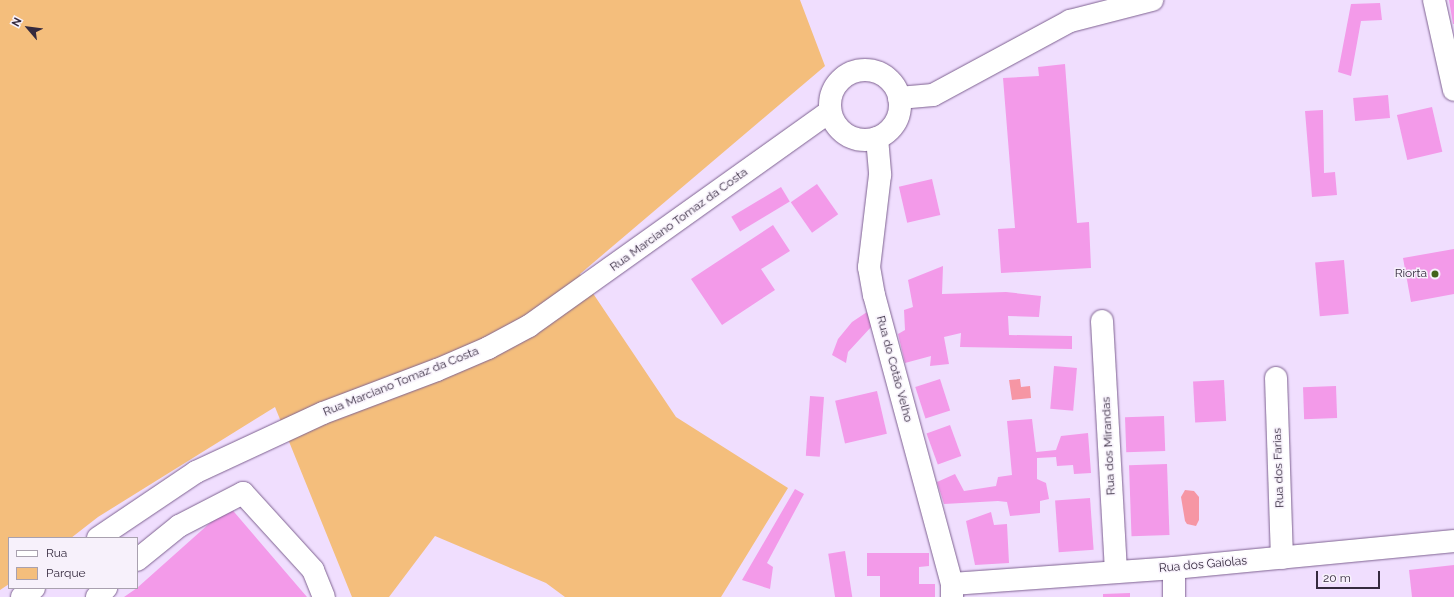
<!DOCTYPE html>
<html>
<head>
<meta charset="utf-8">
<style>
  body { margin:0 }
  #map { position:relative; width:1454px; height:597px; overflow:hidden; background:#f0defe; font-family:Raleway,sans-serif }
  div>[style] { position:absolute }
  .green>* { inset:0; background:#f4be7c }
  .water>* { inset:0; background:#f696a4 }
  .building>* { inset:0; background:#f39ae9; transform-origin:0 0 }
  .roads { filter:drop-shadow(0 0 1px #7e6291) drop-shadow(0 0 1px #7e6291) }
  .minor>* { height:22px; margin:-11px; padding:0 11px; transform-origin:11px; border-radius:11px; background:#fff }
  .minor>.ring { margin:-11px; padding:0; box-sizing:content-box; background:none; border:22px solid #fff; border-radius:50% }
  .dots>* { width:11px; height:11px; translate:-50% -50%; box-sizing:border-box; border:2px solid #f7f1fb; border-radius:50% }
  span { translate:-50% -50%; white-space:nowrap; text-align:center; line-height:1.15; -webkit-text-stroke:3px #f7f1fb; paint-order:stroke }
  .street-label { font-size:12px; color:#352a3e }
  .poi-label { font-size:12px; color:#352a3e }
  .right { translate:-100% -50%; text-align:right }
  .legend { position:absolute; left:8px; top:537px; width:130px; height:52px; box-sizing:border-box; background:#f7f1fb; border:1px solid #a9a1af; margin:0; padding:5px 7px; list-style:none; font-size:12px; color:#352a3e }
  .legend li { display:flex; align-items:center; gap:8px; height:20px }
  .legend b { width:20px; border:1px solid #a9a1af }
  .north { position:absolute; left:8px; top:8px; width:40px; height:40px; -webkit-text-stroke:3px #f7f1fb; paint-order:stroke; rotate:298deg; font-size:11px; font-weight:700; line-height:16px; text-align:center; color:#352a3e }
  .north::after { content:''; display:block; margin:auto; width:14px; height:18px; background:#352a3e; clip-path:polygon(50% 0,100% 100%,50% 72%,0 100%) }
  .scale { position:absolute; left:1316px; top:571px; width:64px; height:18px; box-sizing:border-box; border:2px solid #352a3e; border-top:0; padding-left:5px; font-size:12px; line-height:14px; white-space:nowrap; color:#352a3e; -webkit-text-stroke:3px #f7f1fb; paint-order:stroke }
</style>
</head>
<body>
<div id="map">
  <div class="green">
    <i style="clip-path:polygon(0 0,800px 0,825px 66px,580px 274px,676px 417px,788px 488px,721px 597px,565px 597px,546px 583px,435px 536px,389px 597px,352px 597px,275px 407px,98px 517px,71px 538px,9px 538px,9px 584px,0 590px)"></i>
  </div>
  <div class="water">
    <i style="clip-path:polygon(1020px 379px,1021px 387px,1030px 386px,1031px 398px,1012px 400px,1009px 380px)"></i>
    <i style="clip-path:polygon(1185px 490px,1194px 491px,1199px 497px,1199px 520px,1196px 526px,1187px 524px,1185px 521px,1181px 497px)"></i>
  </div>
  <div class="building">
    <i style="clip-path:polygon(1449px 0,1454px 0,1454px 24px,1453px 24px)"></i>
    <i style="clip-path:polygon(1380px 3px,1382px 20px,1361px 21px,1351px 76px,1338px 72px,1351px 4px)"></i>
    <i style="clip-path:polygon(1065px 64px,1077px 223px,1089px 222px,1091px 268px,1001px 273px,998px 229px,1015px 228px,1003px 78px,1039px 76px,1038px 67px)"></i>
    <i style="left:1388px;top:95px;width:23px;height:35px;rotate:85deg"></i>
    <i style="left:1432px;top:107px;width:46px;height:36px;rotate:77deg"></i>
    <i style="clip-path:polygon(1323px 110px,1324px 173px,1335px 172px,1337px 195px,1312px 197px,1305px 111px)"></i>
    <i style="left:932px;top:179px;width:37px;height:34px;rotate:77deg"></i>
    <i style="left:817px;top:184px;width:37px;height:32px;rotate:55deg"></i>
    <i style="left:781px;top:187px;width:17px;height:58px;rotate:59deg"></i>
    <i style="clip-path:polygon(773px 225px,790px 251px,761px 269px,775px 290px,722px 325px,691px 279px)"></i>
    <i style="clip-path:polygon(1454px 249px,1454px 294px,1411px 302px,1403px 258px)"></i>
    <i style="left:1344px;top:260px;width:54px;height:29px;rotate:85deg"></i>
    <i style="clip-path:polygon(943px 266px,942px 294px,1006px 292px,1041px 296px,1039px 317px,1008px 316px,1009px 335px,1072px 336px,1072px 349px,960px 347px,961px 333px,944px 337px,949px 364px,930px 366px,931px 356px,905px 363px,898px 334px,905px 330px,904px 310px,913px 307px,908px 280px)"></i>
    <i style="clip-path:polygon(867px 312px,872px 326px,848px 352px,846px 363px,832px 355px,838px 339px,852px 322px)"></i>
    <i style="left:1054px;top:366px;width:23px;height:43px;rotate:5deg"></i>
    <i style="left:940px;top:379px;width:33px;height:26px;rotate:72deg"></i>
    <i style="left:1224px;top:380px;width:41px;height:31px;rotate:87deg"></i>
    <i style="left:1336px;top:386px;width:32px;height:33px;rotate:88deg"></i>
    <i style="left:877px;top:391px;width:44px;height:43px;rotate:77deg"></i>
    <i style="left:810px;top:396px;width:14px;height:60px;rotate:4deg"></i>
    <i style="left:1164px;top:416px;width:35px;height:39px;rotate:88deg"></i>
    <i style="clip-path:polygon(1032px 419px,1036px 452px,1056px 450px,1061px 436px,1088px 433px,1091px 473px,1074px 474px,1073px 465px,1057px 466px,1056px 457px,1037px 458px,1037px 479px,1046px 483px,1049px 499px,1040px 501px,1040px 513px,1010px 516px,1007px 502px,998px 501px,944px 504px,937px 482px,955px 474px,964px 491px,996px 486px,998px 477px,1012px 475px,1007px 421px)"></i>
    <i style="left:950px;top:425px;width:33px;height:25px;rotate:70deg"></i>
    <i style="left:1167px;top:464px;width:71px;height:38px;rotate:88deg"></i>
    <i style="clip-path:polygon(795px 489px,804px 494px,767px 563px,773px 567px,770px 589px,742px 580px)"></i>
    <i style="left:1090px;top:498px;width:52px;height:35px;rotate:86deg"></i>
    <i style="clip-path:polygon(229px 506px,307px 597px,124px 597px,137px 588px)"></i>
    <i style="clip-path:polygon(991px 512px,994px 525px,1007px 524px,1009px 563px,975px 565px,966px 521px)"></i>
    <i style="left:845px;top:551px;width:47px;height:17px;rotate:81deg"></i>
    <i style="clip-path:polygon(867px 553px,929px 553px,929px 566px,919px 567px,919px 584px,935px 584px,935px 597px,880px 597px,880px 576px,867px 576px)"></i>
    <i style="clip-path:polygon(1454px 565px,1454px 597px,1412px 597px,1409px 570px)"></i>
    <i style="clip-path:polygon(1130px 593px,1130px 597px,1103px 597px,1103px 594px)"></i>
  </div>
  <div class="roads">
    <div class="minor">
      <i style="left:1434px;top:0;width:92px;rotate:77.5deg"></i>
      <i class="ring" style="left:830px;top:70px;width:48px;height:48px"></i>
      <i style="left:899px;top:98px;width:34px;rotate:-5deg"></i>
      <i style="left:933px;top:95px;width:156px;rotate:-28.4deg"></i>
      <i style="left:1070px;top:21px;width:85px;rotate:-14.4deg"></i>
      <i style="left:877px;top:138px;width:37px;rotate:85deg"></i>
      <i style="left:880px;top:175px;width:93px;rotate:96.8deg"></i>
      <i style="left:869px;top:267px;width:28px;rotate:80deg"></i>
      <i style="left:874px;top:295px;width:299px;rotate:74.9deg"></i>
      <i style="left:952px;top:584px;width:13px;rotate:90deg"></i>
      <i style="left:1102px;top:321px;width:251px;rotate:86.8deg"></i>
      <i style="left:1276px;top:378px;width:180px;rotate:88.1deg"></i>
      <i style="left:98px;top:538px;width:118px;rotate:-34deg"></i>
      <i style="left:196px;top:472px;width:140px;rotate:-24.9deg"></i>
      <i style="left:323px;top:413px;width:122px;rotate:-20.7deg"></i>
      <i style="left:437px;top:370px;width:56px;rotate:-23.3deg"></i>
      <i style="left:488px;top:348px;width:47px;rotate:-28.2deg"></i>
      <i style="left:529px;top:326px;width:370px;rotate:-35.5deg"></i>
      <i style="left:137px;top:560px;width:54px;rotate:-39deg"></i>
      <i style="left:179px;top:526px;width:72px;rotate:-27.3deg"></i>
      <i style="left:243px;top:493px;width:104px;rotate:47.7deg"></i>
      <i style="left:313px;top:570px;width:29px;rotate:68deg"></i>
      <i style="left:1174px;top:568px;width:29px;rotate:90deg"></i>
      <i style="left:952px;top:584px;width:223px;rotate:-4.1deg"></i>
      <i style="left:1174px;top:568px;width:281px;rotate:-5.5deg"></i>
      <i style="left:22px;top:597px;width:15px;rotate:-37deg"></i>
      <i style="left:97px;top:597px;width:13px;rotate:-45deg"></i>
    </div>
  </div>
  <div class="dots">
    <i style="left:1435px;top:274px;background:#43641a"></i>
  </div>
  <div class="street-label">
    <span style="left:679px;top:220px;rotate:-36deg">Rua Marciano Tomaz da Costa</span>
    <span style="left:894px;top:369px;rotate:75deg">Rua do Cotão Velho</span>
    <span style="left:401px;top:382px;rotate:-22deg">Rua Marciano Tomaz da Costa</span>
    <span style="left:1109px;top:446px;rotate:-93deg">Rua dos Mirandas</span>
    <span style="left:1279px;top:468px;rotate:-92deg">Rua dos Farias</span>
    <span style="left:1203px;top:565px;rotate:-5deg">Rua dos Gaiolas</span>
  </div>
  <div class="poi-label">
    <span class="right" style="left:1427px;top:274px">Riorta</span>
  </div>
  <ul class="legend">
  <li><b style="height:5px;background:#fff"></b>Rua</li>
  <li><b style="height:11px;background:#f4be7c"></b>Parque</li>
  </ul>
  <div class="north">N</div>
  <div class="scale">20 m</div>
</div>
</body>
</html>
